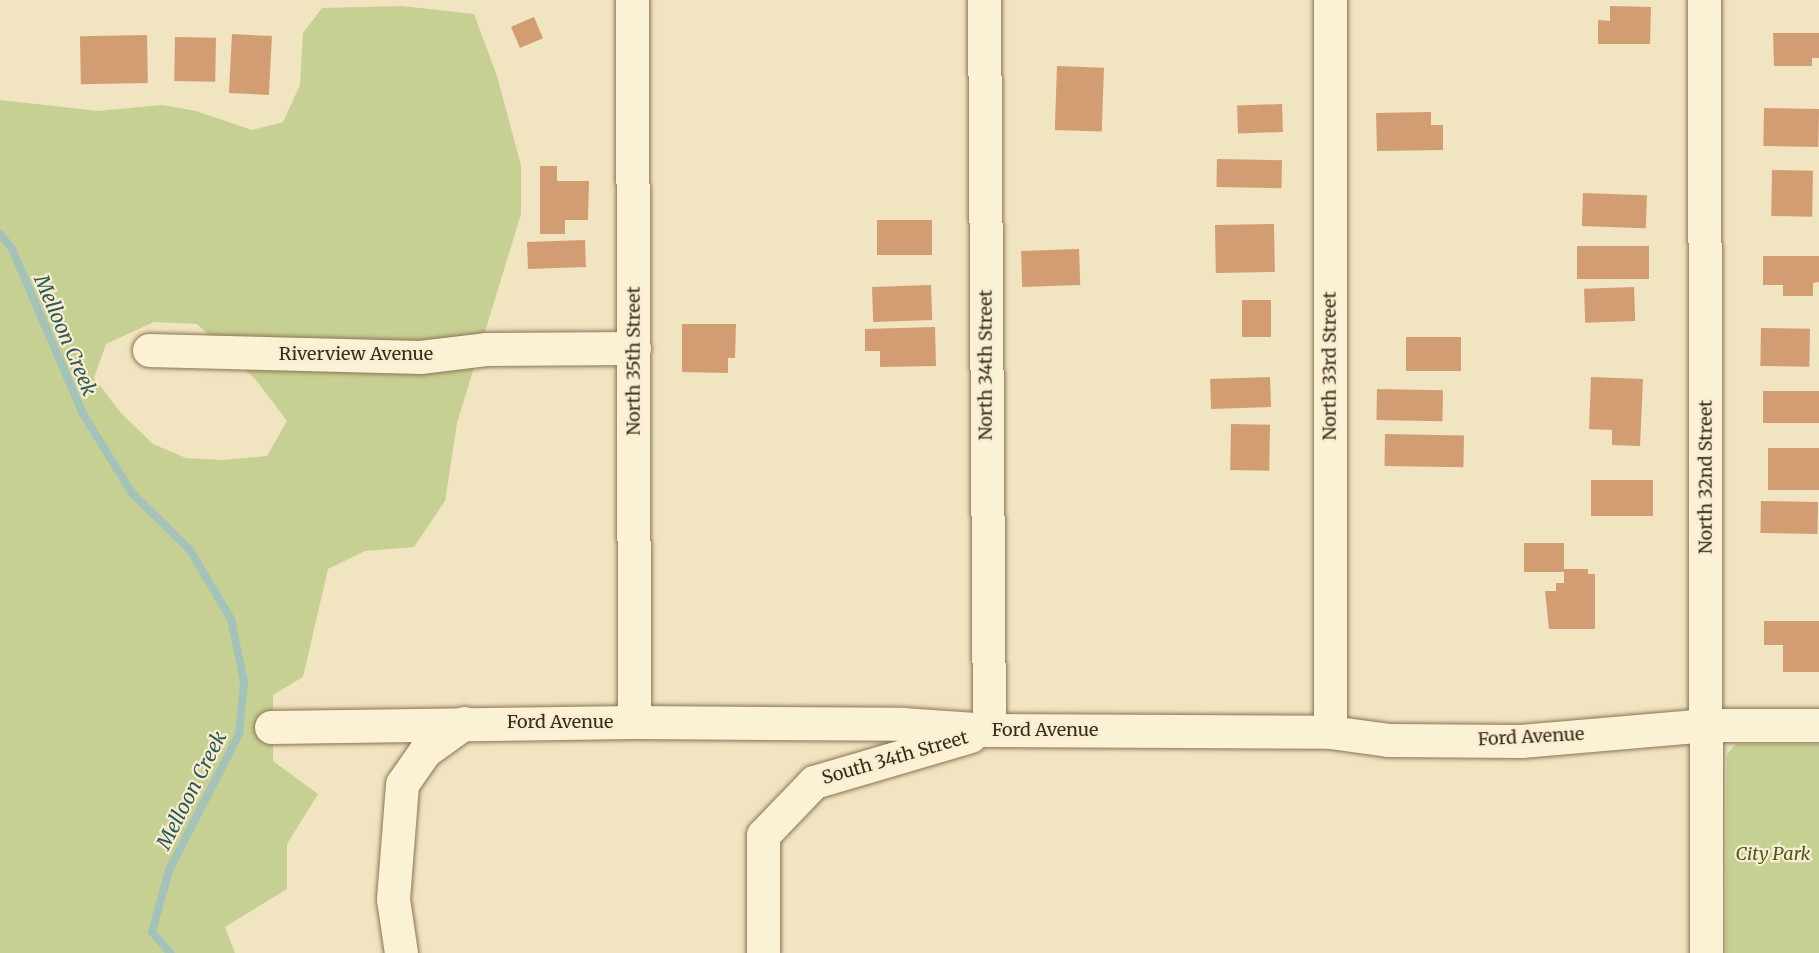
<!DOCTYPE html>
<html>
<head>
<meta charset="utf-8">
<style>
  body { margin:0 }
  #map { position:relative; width:1819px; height:953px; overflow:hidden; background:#f1e4c0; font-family:Merriweather,serif }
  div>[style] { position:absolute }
  .green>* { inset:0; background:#c7d093 }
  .stream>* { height:8px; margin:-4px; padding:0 4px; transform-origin:4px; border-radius:4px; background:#a3c3ba }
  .building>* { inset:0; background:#d29d73; transform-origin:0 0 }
  .roads { filter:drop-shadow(0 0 2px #8b7456) drop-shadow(0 0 2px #8b7456) }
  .minor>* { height:33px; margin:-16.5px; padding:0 16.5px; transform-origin:16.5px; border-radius:16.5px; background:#fbf1d4 }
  span { translate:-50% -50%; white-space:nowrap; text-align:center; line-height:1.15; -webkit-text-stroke:4.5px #f8edd0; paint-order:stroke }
  .street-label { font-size:18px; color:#3a2b1c }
  .park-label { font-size:18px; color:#485821; font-style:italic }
  .water-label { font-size:20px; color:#2a5b59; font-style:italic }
</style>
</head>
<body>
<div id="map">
  <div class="green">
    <i style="clip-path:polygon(evenodd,402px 6px,474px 14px,497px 76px,521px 165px,521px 214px,457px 423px,445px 501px,414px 547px,365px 551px,328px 569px,303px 677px,273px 695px,273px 761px,318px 794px,287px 844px,287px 889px,225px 927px,235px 953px,0 953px,0 100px,98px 111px,162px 105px,196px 111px,252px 130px,283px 122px,300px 85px,303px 33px,322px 8px,402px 6px,154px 322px,197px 324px,256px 380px,287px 421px,267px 456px,223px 460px,186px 458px,153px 444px,121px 413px,94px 378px,106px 344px,154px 322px)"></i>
    <i style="clip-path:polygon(1736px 744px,1819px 744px,1819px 953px,1726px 953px,1727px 754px)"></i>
  </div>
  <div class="stream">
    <i style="left:0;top:234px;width:19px;rotate:51deg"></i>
    <i style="left:12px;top:249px;width:180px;rotate:66.7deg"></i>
    <i style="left:83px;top:414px;width:93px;rotate:58.2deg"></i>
    <i style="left:132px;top:493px;width:81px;rotate:44.5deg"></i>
    <i style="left:190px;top:550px;width:80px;rotate:59.3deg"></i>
    <i style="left:231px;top:619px;width:64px;rotate:78.3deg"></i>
    <i style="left:244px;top:682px;width:52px;rotate:95.5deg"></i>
    <i style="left:239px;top:734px;width:153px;rotate:117.2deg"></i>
    <i style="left:169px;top:870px;width:64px;rotate:105.3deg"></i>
    <i style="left:152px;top:932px;width:28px;rotate:49deg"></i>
  </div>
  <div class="building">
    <i style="clip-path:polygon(1610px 6px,1651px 7px,1650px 44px,1598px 44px,1598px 20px,1610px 21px)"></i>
    <i style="left:534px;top:17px;width:23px;height:25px;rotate:67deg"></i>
    <i style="clip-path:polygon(1773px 33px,1819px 33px,1819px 58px,1812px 58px,1812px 66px,1774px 66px)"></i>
    <i style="left:232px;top:34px;width:40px;height:59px;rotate:3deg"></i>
    <i style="left:147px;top:35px;width:48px;height:67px;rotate:89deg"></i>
    <i style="left:175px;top:37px;width:41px;height:44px;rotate:1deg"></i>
    <i style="left:1057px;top:66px;width:47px;height:64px;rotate:2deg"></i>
    <i style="left:1282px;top:104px;width:28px;height:45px;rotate:88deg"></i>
    <i style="left:1764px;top:108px;width:55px;height:38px;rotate:1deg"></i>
    <i style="clip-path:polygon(1431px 112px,1431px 125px,1443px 125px,1443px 150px,1377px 151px,1376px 113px)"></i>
    <i style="left:1217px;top:159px;width:65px;height:28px;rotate:1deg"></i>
    <i style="clip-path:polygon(540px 166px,557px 166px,557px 181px,589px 181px,588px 220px,565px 220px,565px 234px,540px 234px)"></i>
    <i style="left:1772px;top:170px;width:41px;height:46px;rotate:1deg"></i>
    <i style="left:1583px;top:193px;width:64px;height:33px;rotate:2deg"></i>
    <i style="left:877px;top:220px;width:55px;height:35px"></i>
    <i style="left:1274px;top:224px;width:48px;height:59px;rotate:89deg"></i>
    <i style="left:585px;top:240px;width:27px;height:58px;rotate:88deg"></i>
    <i style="left:1649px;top:246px;width:33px;height:72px;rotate:90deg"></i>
    <i style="left:1079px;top:249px;width:36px;height:58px;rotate:88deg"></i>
    <i style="clip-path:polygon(1763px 256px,1819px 256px,1819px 282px,1813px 283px,1813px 296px,1783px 296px,1783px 285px,1763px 285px)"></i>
    <i style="left:931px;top:285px;width:35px;height:59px;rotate:88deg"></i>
    <i style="left:1634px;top:287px;width:34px;height:50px;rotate:88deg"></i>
    <i style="left:1242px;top:300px;width:29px;height:37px"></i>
    <i style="clip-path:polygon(682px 324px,736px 324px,735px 358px,728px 358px,728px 373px,682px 372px)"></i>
    <i style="clip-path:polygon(935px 327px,936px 366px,880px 367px,880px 351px,865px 351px,865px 329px)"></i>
    <i style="left:1761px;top:328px;width:49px;height:38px;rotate:1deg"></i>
    <i style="left:1461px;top:337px;width:34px;height:55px;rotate:90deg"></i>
    <i style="left:1270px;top:377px;width:30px;height:60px;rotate:88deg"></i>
    <i style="clip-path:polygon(1591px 377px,1643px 379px,1640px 446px,1612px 445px,1612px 430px,1589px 429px)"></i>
    <i style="left:1377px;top:389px;width:66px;height:31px;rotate:1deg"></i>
    <i style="left:1763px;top:391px;width:56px;height:32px"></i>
    <i style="left:1231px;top:424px;width:39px;height:46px;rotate:1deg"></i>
    <i style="left:1385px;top:434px;width:79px;height:32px;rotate:1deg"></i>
    <i style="left:1819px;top:448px;width:42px;height:51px;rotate:90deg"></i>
    <i style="left:1591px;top:480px;width:62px;height:36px"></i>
    <i style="left:1761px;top:501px;width:57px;height:32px;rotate:1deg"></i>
    <i style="clip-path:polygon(1524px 543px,1564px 543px,1564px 569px,1588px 569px,1588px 574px,1595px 574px,1595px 629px,1549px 629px,1545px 591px,1556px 591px,1556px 583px,1564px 583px,1564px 572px,1524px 572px)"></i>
    <i style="clip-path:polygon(1764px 621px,1819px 621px,1819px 672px,1783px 672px,1783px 645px,1764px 645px)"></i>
  </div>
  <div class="roads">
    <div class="minor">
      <i style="left:632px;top:0;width:722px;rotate:89.84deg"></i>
      <i style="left:984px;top:0;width:730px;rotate:89.61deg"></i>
      <i style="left:1704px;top:0;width:953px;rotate:89.88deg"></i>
      <i style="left:149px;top:350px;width:271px;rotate:1.5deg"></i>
      <i style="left:420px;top:357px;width:66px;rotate:-6.9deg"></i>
      <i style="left:486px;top:349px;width:148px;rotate:-0.4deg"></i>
      <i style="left:271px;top:727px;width:363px;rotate:-0.8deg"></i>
      <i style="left:634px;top:722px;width:268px;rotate:0.4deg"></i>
      <i style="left:902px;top:724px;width:87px;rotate:3.9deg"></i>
      <i style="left:989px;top:730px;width:341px;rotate:0.3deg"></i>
      <i style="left:1330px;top:732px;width:60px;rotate:7.7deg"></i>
      <i style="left:1389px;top:740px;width:132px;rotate:0.4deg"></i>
      <i style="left:1521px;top:741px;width:187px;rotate:-4.9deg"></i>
      <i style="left:1707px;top:725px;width:112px"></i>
      <i style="left:1330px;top:732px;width:732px;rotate:-90deg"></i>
      <i style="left:401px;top:953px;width:55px;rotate:-98.4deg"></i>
      <i style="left:393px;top:899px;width:115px;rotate:-85.5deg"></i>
      <i style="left:402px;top:784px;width:40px;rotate:-55.1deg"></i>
      <i style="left:425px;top:751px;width:48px;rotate:-35.7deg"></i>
      <i style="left:763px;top:953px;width:118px;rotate:-90deg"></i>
      <i style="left:763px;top:835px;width:74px;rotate:-46.1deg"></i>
      <i style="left:814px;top:782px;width:163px;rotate:-16.4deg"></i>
    </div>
  </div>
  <div class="street-label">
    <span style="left:356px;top:354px">Riverview Avenue</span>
    <span style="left:634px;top:361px;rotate:-90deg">North 35th Street</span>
    <span style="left:986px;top:365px;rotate:-90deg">North 34th Street</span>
    <span style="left:1330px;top:366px;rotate:-90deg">North 33rd Street</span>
    <span style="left:1706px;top:477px;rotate:-90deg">North 32nd Street</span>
    <span style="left:560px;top:722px">Ford Avenue</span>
    <span style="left:1045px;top:730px">Ford Avenue</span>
    <span style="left:1531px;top:737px;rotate:-3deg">Ford Avenue</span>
    <span style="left:895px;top:758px;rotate:-16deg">South 34th Street</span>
  </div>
  <div class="park-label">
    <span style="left:1773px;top:854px">City Park</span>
  </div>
  <div class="water-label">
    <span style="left:66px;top:335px;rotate:67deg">Melloon Creek</span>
    <span style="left:191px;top:790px;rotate:-63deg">Melloon Creek</span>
  </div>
</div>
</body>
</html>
